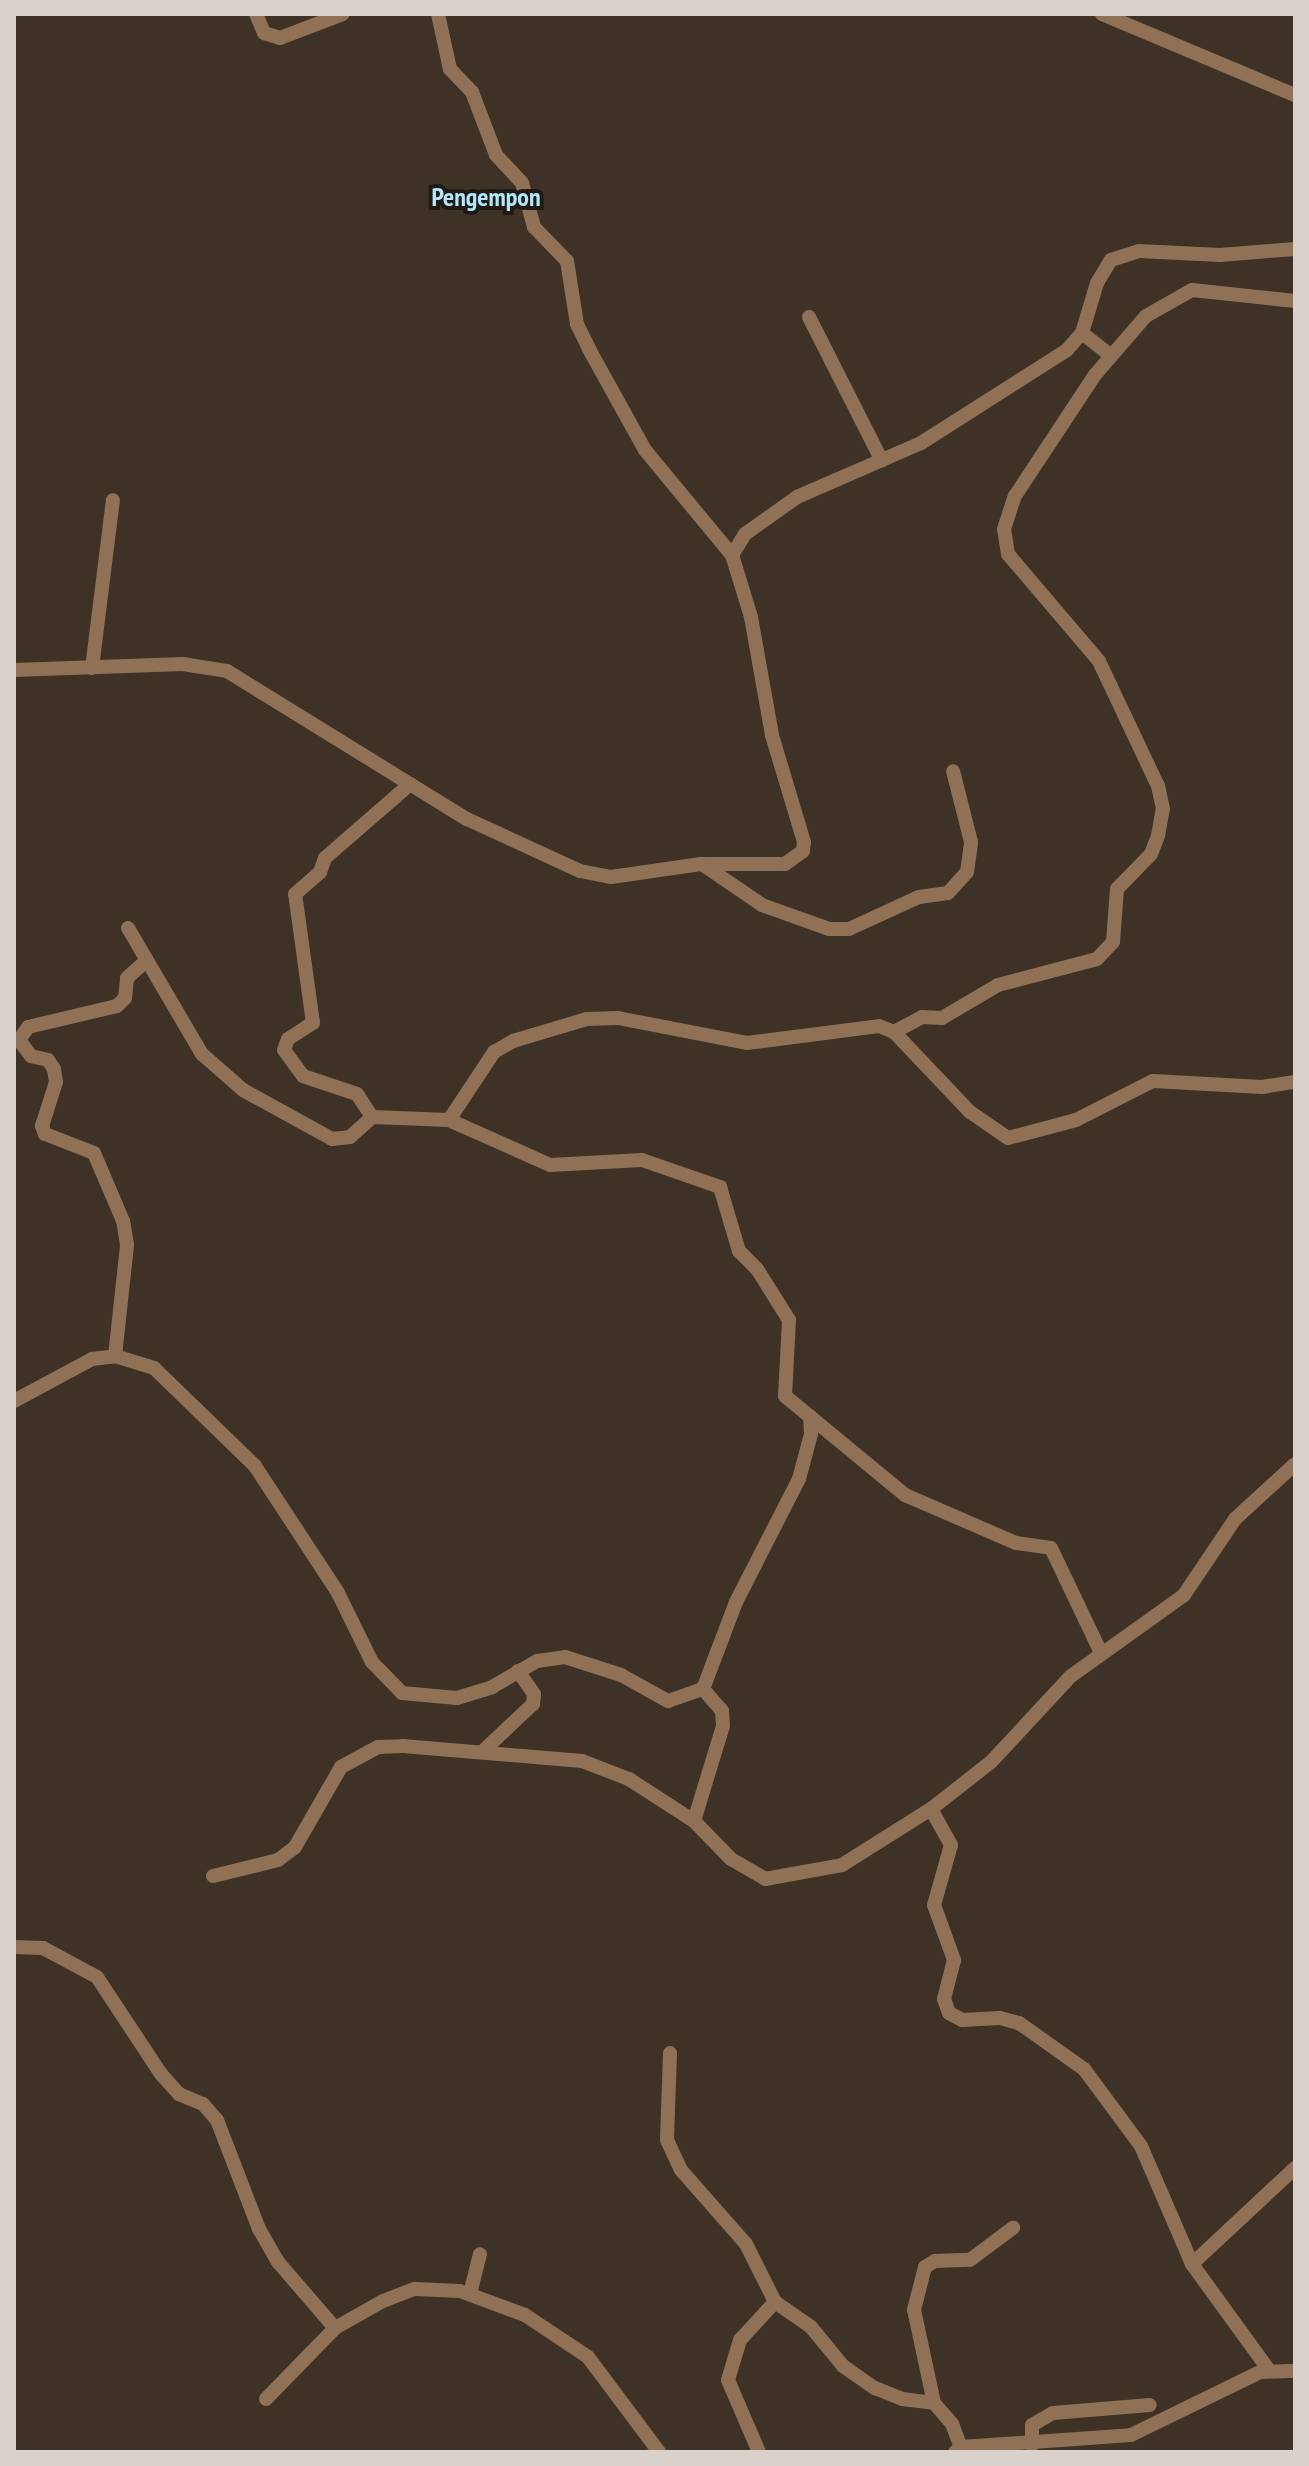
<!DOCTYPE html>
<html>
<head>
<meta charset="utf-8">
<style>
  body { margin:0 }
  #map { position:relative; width:1309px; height:2466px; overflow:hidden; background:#3e3125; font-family:"PT Sans Narrow",sans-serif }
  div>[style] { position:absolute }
  .minor>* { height:14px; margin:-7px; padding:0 7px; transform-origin:7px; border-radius:7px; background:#907155 }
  span { translate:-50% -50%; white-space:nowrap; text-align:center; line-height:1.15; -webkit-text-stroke:8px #201a15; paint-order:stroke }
  .quarter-label { font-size:26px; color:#b1e7f8; font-weight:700 }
  .frame { position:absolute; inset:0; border:16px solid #dad2ca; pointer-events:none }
</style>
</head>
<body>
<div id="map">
  <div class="minor">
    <i style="left:256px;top:14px;width:21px;rotate:67deg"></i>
    <i style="left:264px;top:33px;width:17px;rotate:17deg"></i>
    <i style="left:280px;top:38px;width:67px;rotate:-20.9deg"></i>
    <i style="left:438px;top:14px;width:56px;rotate:77.7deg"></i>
    <i style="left:450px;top:69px;width:32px;rotate:46deg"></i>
    <i style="left:472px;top:92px;width:67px;rotate:69.1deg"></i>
    <i style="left:496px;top:155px;width:38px;rotate:47deg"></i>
    <i style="left:522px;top:183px;width:46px;rotate:74.7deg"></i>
    <i style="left:534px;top:227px;width:47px;rotate:45.9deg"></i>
    <i style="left:567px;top:261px;width:64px;rotate:81deg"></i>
    <i style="left:577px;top:324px;width:28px;rotate:64deg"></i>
    <i style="left:589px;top:349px;width:115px;rotate:61deg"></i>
    <i style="left:645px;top:450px;width:136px;rotate:50.4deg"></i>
    <i style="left:1102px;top:14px;width:209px;rotate:22.8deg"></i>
    <i style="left:809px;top:317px;width:161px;rotate:63.1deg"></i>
    <i style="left:1082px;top:333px;width:36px;rotate:38deg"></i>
    <i style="left:92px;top:668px;width:169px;rotate:-82.9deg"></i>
    <i style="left:14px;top:670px;width:169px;rotate:-2deg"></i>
    <i style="left:183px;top:664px;width:45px;rotate:9deg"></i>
    <i style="left:227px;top:671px;width:282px;rotate:31.7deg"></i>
    <i style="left:467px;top:819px;width:124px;rotate:24.7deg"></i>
    <i style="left:580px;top:871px;width:32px;rotate:11deg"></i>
    <i style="left:611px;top:877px;width:91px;rotate:-8.2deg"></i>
    <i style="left:701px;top:864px;width:84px"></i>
    <i style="left:785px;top:864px;width:22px;rotate:-36deg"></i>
    <i style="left:803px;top:851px;width:9px;rotate:-84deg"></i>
    <i style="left:804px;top:842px;width:112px;rotate:-106.7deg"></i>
    <i style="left:772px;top:735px;width:120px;rotate:-100.1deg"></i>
    <i style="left:751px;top:617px;width:65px;rotate:-107deg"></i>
    <i style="left:732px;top:555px;width:25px;rotate:-58deg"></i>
    <i style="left:745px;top:534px;width:64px;rotate:-35.4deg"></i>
    <i style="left:797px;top:497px;width:135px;rotate:-23.5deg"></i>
    <i style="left:921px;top:443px;width:173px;rotate:-32.5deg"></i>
    <i style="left:1067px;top:350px;width:23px;rotate:-49deg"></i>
    <i style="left:1082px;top:333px;width:52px;rotate:-73.3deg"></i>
    <i style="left:1097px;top:283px;width:27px;rotate:-59deg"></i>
    <i style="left:1111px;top:260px;width:29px;rotate:-18deg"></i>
    <i style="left:1139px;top:251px;width:81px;rotate:2.8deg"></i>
    <i style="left:1220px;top:255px;width:75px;rotate:-4.6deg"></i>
    <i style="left:702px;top:864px;width:73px;rotate:34.3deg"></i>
    <i style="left:762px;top:905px;width:71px;rotate:19.7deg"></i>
    <i style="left:829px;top:929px;width:20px"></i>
    <i style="left:849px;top:929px;width:77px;rotate:-24.6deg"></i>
    <i style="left:919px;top:897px;width:29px;rotate:-8deg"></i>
    <i style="left:948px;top:893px;width:28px;rotate:-48deg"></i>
    <i style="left:967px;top:872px;width:30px;rotate:-82deg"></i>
    <i style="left:971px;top:842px;width:73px;rotate:-104.2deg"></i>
    <i style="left:128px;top:928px;width:146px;rotate:59.6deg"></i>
    <i style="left:202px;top:1054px;width:55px;rotate:41.3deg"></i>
    <i style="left:243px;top:1090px;width:102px;rotate:28.8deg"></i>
    <i style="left:332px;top:1139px;width:18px;rotate:-6deg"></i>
    <i style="left:350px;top:1137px;width:30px;rotate:-42deg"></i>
    <i style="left:372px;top:1117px;width:77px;rotate:2.2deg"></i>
    <i style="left:449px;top:1120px;width:111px;rotate:24deg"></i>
    <i style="left:550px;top:1165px;width:92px;rotate:-3.1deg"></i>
    <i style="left:642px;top:1160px;width:83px;rotate:19.1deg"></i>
    <i style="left:720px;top:1187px;width:67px;rotate:73.5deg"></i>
    <i style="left:739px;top:1251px;width:25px;rotate:45deg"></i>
    <i style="left:757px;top:1269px;width:60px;rotate:57.9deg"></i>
    <i style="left:789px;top:1320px;width:76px;rotate:93deg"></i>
    <i style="left:785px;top:1396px;width:156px;rotate:39.5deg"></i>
    <i style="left:905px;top:1495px;width:121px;rotate:23.4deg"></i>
    <i style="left:1016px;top:1543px;width:35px;rotate:8deg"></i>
    <i style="left:1051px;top:1548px;width:116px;rotate:64.5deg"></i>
    <i style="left:894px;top:1032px;width:32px;rotate:-28deg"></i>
    <i style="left:922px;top:1017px;width:20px;rotate:3deg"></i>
    <i style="left:942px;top:1018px;width:65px;rotate:-30.5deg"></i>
    <i style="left:998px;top:985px;width:102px;rotate:-14.7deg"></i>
    <i style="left:1097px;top:959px;width:23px;rotate:-47deg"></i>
    <i style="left:1113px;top:942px;width:53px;rotate:-85.7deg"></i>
    <i style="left:1117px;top:889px;width:49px;rotate:-45.8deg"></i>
    <i style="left:1151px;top:854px;width:19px;rotate:-69deg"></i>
    <i style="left:1158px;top:836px;width:27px;rotate:-80deg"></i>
    <i style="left:1163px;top:809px;width:24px;rotate:-102deg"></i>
    <i style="left:1158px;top:786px;width:138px;rotate:-115.3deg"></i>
    <i style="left:1099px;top:661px;width:140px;rotate:-130.4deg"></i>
    <i style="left:1008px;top:554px;width:25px;rotate:-99deg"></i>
    <i style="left:1004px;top:529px;width:35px;rotate:-72deg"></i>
    <i style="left:1015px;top:496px;width:144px;rotate:-56.6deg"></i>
    <i style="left:1094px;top:376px;width:79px;rotate:-49.1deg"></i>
    <i style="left:1146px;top:316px;width:53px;rotate:-29.5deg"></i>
    <i style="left:1192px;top:290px;width:104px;rotate:6.1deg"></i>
    <i style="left:372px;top:1117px;width:27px;rotate:-123deg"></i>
    <i style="left:357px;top:1094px;width:57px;rotate:-161.6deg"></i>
    <i style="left:303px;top:1076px;width:32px;rotate:-126deg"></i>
    <i style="left:284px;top:1050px;width:12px;rotate:-70deg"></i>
    <i style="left:288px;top:1039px;width:30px;rotate:-33deg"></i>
    <i style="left:313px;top:1023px;width:130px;rotate:-97.9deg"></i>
    <i style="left:295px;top:894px;width:33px;rotate:-41deg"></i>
    <i style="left:320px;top:872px;width:15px;rotate:-70deg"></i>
    <i style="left:325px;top:858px;width:113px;rotate:-41deg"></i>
    <i style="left:449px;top:1120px;width:82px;rotate:-56.5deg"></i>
    <i style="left:494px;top:1052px;width:22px;rotate:-30deg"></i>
    <i style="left:513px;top:1041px;width:77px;rotate:-16.6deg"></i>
    <i style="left:587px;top:1019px;width:31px;rotate:-2deg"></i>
    <i style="left:618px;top:1018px;width:131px;rotate:11deg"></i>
    <i style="left:747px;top:1043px;width:133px;rotate:-7.3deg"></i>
    <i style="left:879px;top:1026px;width:16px;rotate:22deg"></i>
    <i style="left:894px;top:1032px;width:110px;rotate:46.5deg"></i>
    <i style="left:970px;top:1112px;width:46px;rotate:34.4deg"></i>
    <i style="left:1008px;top:1138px;width:70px;rotate:-14.8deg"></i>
    <i style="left:1076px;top:1120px;width:86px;rotate:-26.9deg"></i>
    <i style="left:1153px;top:1081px;width:109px;rotate:3.2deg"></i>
    <i style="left:1262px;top:1087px;width:33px;rotate:-9deg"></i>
    <i style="left:115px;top:1356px;width:112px;rotate:-83.8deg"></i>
    <i style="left:127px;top:1245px;width:24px;rotate:-99deg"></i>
    <i style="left:123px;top:1221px;width:74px;rotate:-113.1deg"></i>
    <i style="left:94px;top:1153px;width:53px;rotate:-158.8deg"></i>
    <i style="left:45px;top:1134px;width:9px;rotate:-111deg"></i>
    <i style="left:42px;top:1126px;width:46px;rotate:-72.3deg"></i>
    <i style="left:56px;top:1082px;width:13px;rotate:-99deg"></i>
    <i style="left:54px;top:1069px;width:11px;rotate:-124deg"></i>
    <i style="left:48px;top:1060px;width:17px;rotate:-167deg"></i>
    <i style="left:31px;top:1056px;width:20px;rotate:-127deg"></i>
    <i style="left:19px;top:1040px;width:16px;rotate:-55deg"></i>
    <i style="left:28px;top:1027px;width:91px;rotate:-13.3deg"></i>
    <i style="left:117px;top:1006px;width:11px;rotate:-45deg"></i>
    <i style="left:125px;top:998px;width:20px;rotate:-84deg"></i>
    <i style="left:127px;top:978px;width:25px;rotate:-42deg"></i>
    <i style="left:14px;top:1401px;width:89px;rotate:-28.3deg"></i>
    <i style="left:92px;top:1359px;width:23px;rotate:-7deg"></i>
    <i style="left:115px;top:1356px;width:41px;rotate:17.1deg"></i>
    <i style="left:154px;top:1368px;width:141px;rotate:44.1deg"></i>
    <i style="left:255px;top:1466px;width:152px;rotate:56.8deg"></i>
    <i style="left:338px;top:1593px;width:77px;rotate:63.8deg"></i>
    <i style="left:372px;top:1662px;width:43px;rotate:45.9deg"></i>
    <i style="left:402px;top:1693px;width:55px;rotate:5.2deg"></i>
    <i style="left:457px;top:1698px;width:37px;rotate:-17deg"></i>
    <i style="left:492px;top:1687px;width:52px;rotate:-30deg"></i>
    <i style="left:537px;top:1661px;width:28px;rotate:-8deg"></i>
    <i style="left:565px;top:1657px;width:59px;rotate:17.8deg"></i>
    <i style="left:621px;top:1675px;width:54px;rotate:29deg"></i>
    <i style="left:668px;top:1701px;width:37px;rotate:-19deg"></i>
    <i style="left:703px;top:1689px;width:29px;rotate:49deg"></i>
    <i style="left:722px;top:1711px;width:15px;rotate:86deg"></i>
    <i style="left:723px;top:1726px;width:99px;rotate:107deg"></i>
    <i style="left:703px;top:1689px;width:93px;rotate:-69.2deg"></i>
    <i style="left:736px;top:1602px;width:138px;rotate:-62.9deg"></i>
    <i style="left:799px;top:1479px;width:47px;rotate:-75.1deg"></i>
    <i style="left:811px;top:1434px;width:18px;rotate:-93deg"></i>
    <i style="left:482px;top:1752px;width:70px;rotate:-43.3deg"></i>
    <i style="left:533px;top:1704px;width:10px;rotate:-84deg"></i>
    <i style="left:534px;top:1694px;width:28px;rotate:-125deg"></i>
    <i style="left:931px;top:1809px;width:41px;rotate:60.9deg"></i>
    <i style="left:951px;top:1845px;width:62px;rotate:105.8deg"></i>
    <i style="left:934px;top:1905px;width:59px;rotate:70deg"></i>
    <i style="left:954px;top:1960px;width:40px;rotate:104.4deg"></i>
    <i style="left:944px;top:1999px;width:15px;rotate:70deg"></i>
    <i style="left:949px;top:2013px;width:15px;rotate:28deg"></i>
    <i style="left:962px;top:2020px;width:38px;rotate:-3deg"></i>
    <i style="left:1000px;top:2018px;width:20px;rotate:15deg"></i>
    <i style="left:1019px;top:2023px;width:80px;rotate:35.3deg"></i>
    <i style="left:1084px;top:2069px;width:96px;rotate:53.5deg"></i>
    <i style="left:1141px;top:2146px;width:129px;rotate:66.6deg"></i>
    <i style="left:213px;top:1876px;width:67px;rotate:-13.8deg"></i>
    <i style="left:278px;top:1860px;width:21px;rotate:-37deg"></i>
    <i style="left:295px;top:1847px;width:92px;rotate:-60.1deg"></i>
    <i style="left:341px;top:1767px;width:42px;rotate:-28.4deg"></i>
    <i style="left:378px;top:1747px;width:25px;rotate:-2deg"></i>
    <i style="left:403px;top:1746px;width:180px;rotate:4.8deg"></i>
    <i style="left:582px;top:1761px;width:50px;rotate:21deg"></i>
    <i style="left:629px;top:1779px;width:77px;rotate:32.9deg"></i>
    <i style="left:694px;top:1821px;width:53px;rotate:45.8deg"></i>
    <i style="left:731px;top:1859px;width:39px;rotate:30deg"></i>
    <i style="left:765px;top:1879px;width:78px;rotate:-10.3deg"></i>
    <i style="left:842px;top:1865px;width:105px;rotate:-32.2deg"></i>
    <i style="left:931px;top:1809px;width:76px;rotate:-38.1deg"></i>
    <i style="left:991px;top:1762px;width:117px;rotate:-47.1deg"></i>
    <i style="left:1071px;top:1676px;width:139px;rotate:-35.6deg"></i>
    <i style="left:1184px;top:1595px;width:92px;rotate:-56.1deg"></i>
    <i style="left:1235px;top:1519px;width:81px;rotate:-42.5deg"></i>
    <i style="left:14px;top:1947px;width:29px;rotate:2deg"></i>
    <i style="left:43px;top:1948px;width:61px;rotate:28.2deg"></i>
    <i style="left:97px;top:1977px;width:116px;rotate:56.6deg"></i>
    <i style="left:161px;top:2074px;width:27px;rotate:48deg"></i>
    <i style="left:179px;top:2094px;width:26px;rotate:23deg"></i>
    <i style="left:203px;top:2104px;width:21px;rotate:49deg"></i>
    <i style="left:217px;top:2120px;width:117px;rotate:68.9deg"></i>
    <i style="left:259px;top:2229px;width:38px;rotate:60deg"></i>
    <i style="left:278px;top:2262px;width:87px;rotate:49.2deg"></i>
    <i style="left:670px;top:2053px;width:87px;rotate:92deg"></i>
    <i style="left:667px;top:2140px;width:33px;rotate:65deg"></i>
    <i style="left:681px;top:2170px;width:98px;rotate:48.7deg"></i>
    <i style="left:746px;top:2244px;width:65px;rotate:63.4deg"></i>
    <i style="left:470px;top:2294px;width:41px;rotate:-76deg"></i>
    <i style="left:1268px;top:2369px;width:130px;rotate:-125.9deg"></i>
    <i style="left:1192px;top:2264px;width:141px;rotate:-43deg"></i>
    <i style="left:266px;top:2399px;width:99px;rotate:-45.8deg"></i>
    <i style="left:335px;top:2328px;width:55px;rotate:-29.4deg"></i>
    <i style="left:383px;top:2301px;width:34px;rotate:-21deg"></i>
    <i style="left:415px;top:2289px;width:45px;rotate:2.5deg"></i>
    <i style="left:460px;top:2291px;width:69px;rotate:20.3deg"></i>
    <i style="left:525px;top:2315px;width:76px;rotate:33.7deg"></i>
    <i style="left:588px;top:2357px;width:119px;rotate:53.2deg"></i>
    <i style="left:934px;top:2403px;width:95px;rotate:-102.1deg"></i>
    <i style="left:914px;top:2310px;width:44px;rotate:-75.7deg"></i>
    <i style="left:925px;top:2267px;width:12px;rotate:-31deg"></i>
    <i style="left:935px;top:2261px;width:35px;rotate:-2deg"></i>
    <i style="left:970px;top:2260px;width:54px;rotate:-36.7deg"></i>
    <i style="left:1032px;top:2445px;width:20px;rotate:-90deg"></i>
    <i style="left:1032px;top:2425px;width:24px;rotate:-30deg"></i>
    <i style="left:1053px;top:2413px;width:97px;rotate:-4.7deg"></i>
    <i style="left:759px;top:2452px;width:78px;rotate:-113.3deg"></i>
    <i style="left:728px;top:2380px;width:42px;rotate:-73.3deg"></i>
    <i style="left:740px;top:2340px;width:52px;rotate:-47.4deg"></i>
    <i style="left:775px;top:2302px;width:44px;rotate:34.8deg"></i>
    <i style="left:811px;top:2327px;width:50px;rotate:50.6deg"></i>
    <i style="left:843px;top:2366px;width:39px;rotate:35deg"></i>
    <i style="left:875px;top:2388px;width:29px;rotate:22deg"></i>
    <i style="left:902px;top:2399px;width:32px;rotate:7deg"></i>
    <i style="left:934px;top:2403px;width:28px;rotate:49deg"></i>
    <i style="left:952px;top:2424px;width:25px;rotate:69deg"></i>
    <i style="left:955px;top:2452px;width:8px;rotate:-40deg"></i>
    <i style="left:961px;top:2447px;width:170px;rotate:-4deg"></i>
    <i style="left:1131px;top:2435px;width:144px;rotate:-26deg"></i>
    <i style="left:1260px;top:2372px;width:35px;rotate:-2deg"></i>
  </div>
  <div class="quarter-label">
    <span style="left:486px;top:197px">Pengempon</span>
  </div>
  <div class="frame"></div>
</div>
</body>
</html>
